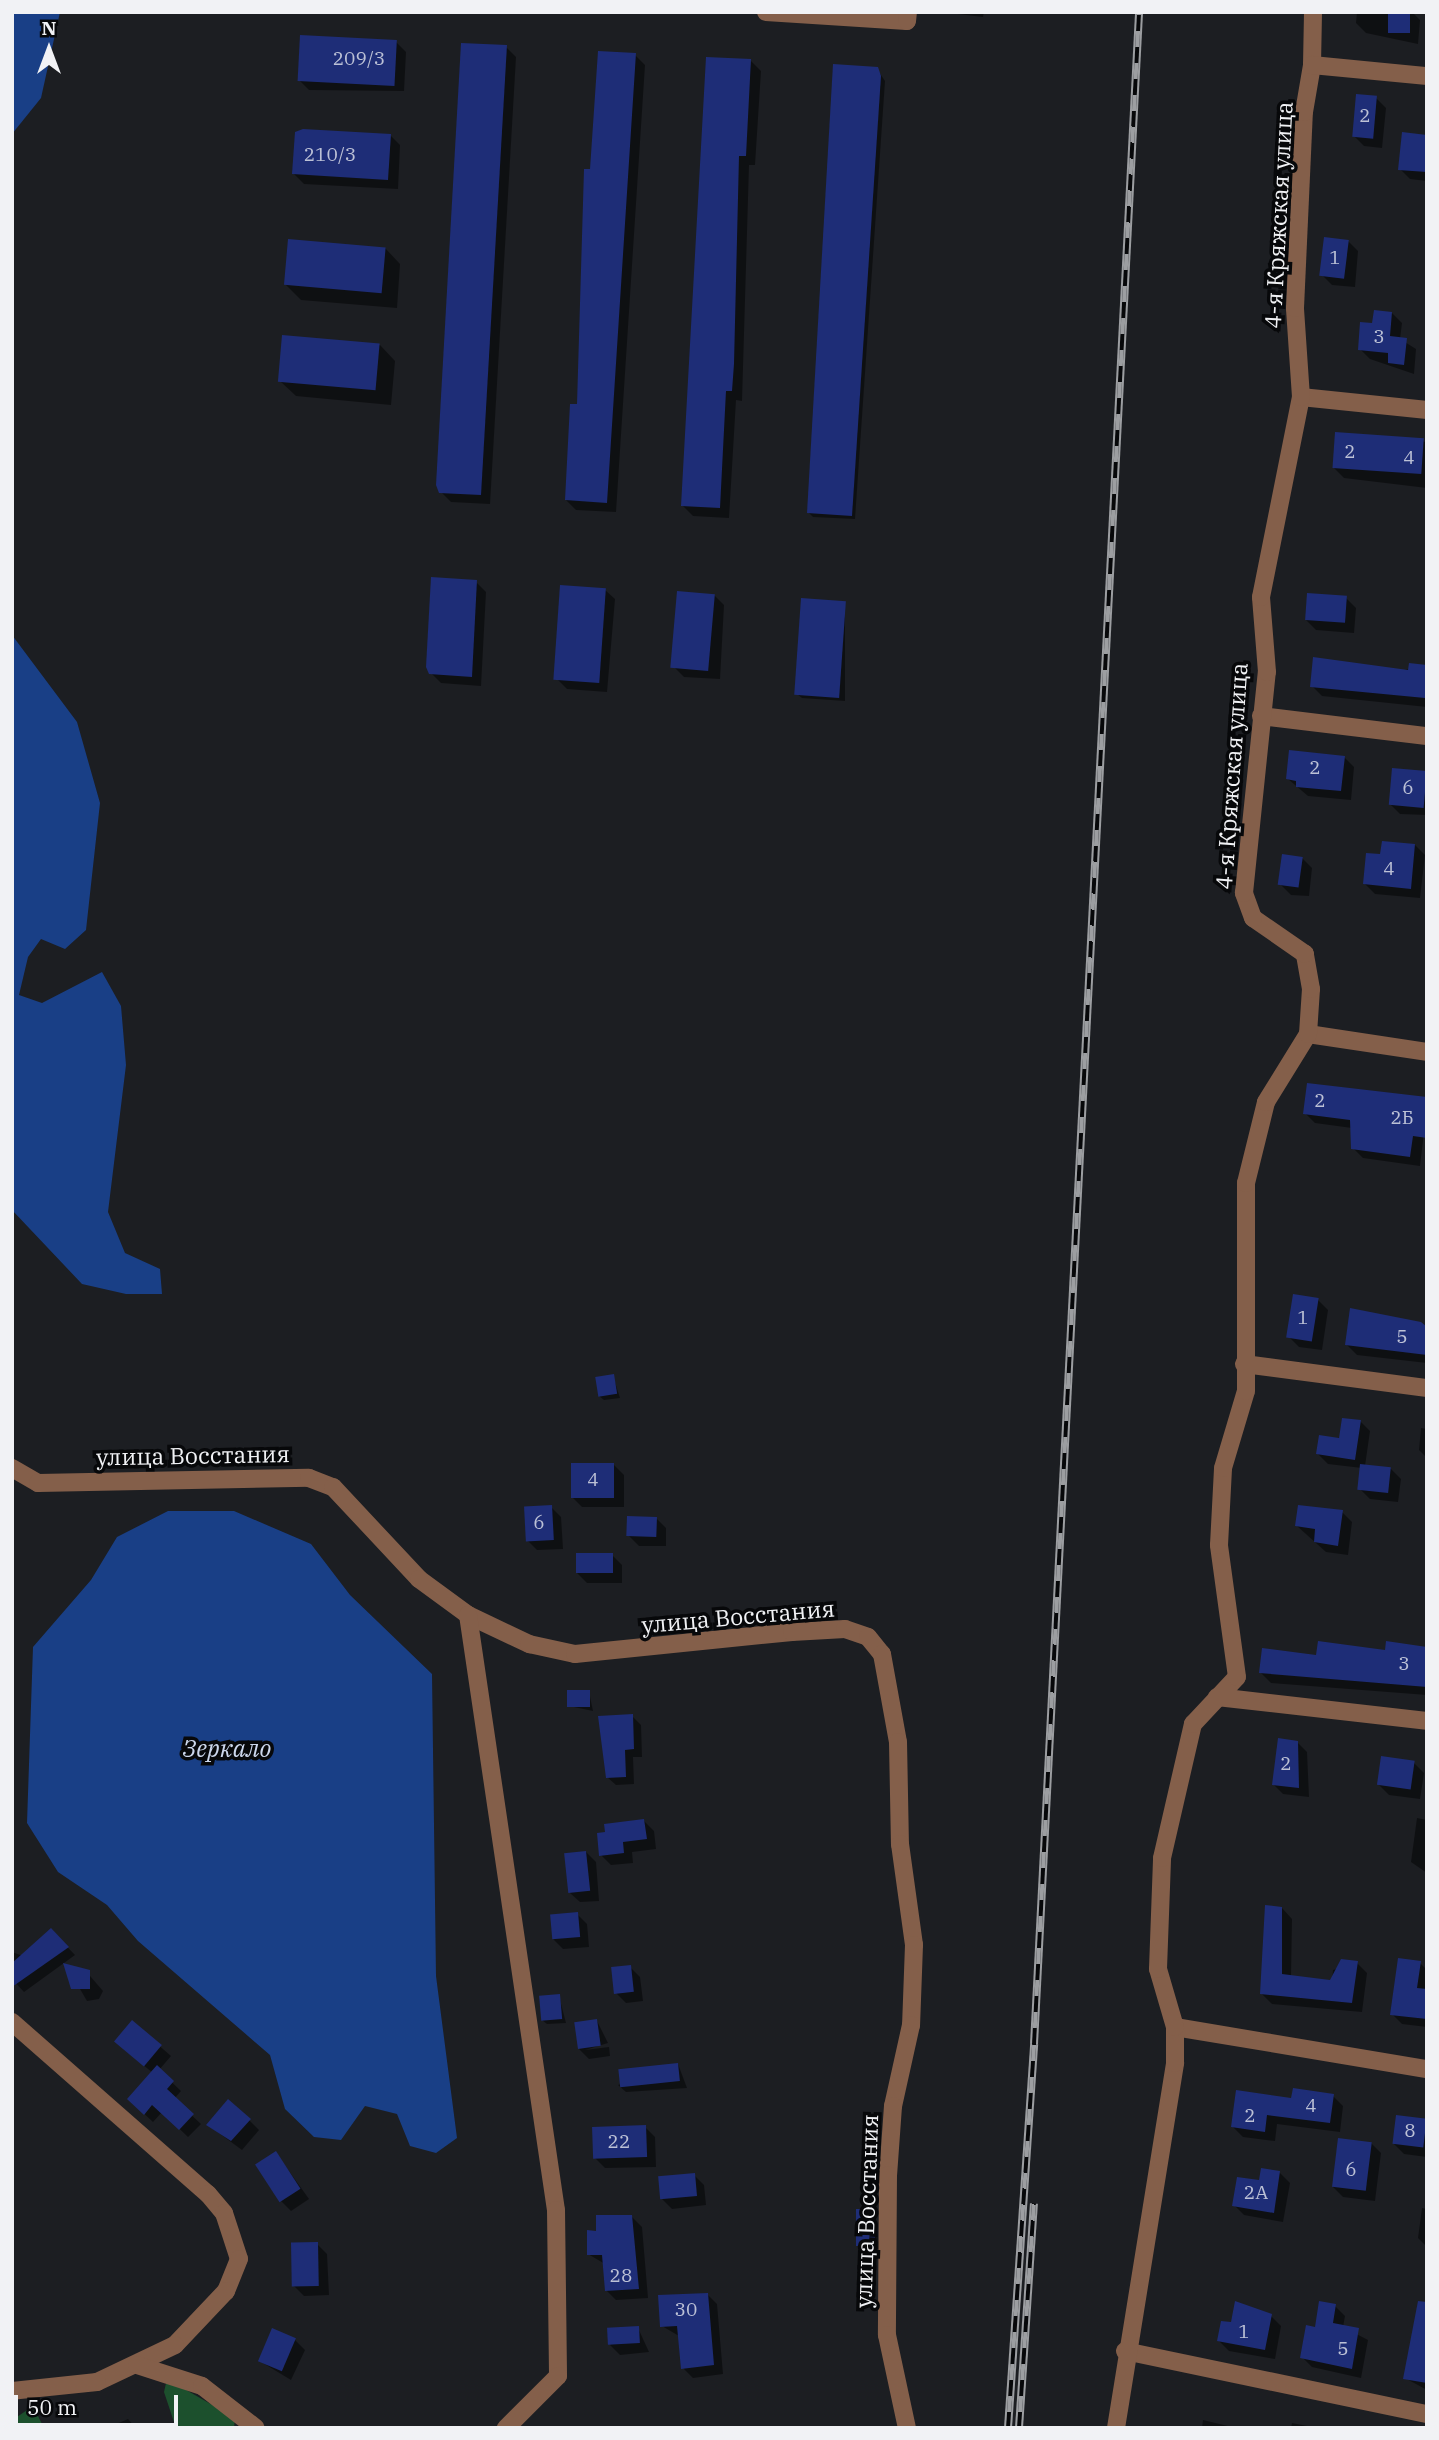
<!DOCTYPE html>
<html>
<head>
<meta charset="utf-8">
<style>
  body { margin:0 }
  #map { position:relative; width:1439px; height:2440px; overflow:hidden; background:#1c1e22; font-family:"IBM Plex Serif",serif }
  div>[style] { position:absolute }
  .green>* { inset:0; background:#1c502d }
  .water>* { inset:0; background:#193f86 }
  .shadow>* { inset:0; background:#0007 }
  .building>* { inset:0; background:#1e2d77; transform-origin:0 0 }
  .minor>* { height:18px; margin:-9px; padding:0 9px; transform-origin:9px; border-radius:9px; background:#845f4a }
  .rail>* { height:8px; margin-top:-4px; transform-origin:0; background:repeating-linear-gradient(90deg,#07080a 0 16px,#9c9ea1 0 32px); box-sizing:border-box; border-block:2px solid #9c9ea1 }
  span { translate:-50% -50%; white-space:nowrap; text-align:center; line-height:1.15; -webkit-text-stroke:7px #07080a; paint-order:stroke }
  .number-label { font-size:19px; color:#bcc1d6 }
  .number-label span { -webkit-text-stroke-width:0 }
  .street-label { font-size:23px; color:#f1f2f5 }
  .water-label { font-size:24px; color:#cdd8ed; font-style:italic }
  .frame { position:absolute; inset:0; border:14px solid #f1f2f5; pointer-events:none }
  .north { position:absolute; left:14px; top:14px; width:70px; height:70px; -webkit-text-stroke:5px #07080a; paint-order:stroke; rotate:0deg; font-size:19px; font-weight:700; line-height:28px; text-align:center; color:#f1f2f5 }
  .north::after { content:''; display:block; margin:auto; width:24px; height:32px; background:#f1f2f5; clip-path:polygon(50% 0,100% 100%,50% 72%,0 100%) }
  .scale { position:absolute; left:14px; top:2395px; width:164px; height:32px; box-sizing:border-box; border:4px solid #f1f2f5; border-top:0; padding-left:9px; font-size:21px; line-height:24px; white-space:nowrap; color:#f1f2f5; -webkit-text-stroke:5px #07080a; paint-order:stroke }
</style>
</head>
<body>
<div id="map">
  <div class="green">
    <i style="clip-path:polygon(167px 2379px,235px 2418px,234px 2428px,176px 2428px,164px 2392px)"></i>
    <i style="clip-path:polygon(33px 2406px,44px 2428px,12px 2428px,14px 2419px)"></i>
  </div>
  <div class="water">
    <i style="clip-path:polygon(12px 12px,60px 12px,41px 98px,12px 134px)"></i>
    <i style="clip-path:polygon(12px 635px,77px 722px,100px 803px,86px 930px,65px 949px,41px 939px,28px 957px,19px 995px,42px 1003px,102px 972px,121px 1006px,126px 1065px,108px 1212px,125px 1253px,160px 1269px,162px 1294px,126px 1294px,82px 1284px,12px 1210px)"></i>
    <i style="clip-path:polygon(168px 1511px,234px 1511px,311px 1544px,350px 1595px,432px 1674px,436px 1976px,457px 2138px,436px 2153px,410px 2146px,397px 2114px,365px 2106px,341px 2140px,314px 2137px,285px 2109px,270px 2055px,138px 1941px,107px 1905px,58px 1872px,27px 1823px,33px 1647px,91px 1580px,117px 1537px)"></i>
  </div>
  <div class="shadow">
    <i style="clip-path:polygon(941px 12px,984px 12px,983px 17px)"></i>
    <i style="clip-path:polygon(1357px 12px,1412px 12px,1420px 20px,1418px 44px,1366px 33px,1356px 23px)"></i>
    <i style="clip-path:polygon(396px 42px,406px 52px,404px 91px,309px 90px,299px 80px)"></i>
    <i style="clip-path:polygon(506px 47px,516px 57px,490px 504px,451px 502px,441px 492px)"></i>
    <i style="clip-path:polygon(635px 55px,645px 65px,616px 512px,576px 510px,566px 500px,579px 406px,592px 171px)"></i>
    <i style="clip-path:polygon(751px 61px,761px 71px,755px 165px,749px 165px,742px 401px,736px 400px,729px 518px,693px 516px,683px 506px)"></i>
    <i style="clip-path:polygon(877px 69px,885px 81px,855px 519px,813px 517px,808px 512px)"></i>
    <i style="clip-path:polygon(1376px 98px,1386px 108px,1382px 148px,1364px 146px,1354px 136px)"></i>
    <i style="clip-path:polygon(390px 135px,400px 145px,398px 189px,304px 184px,294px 174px)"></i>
    <i style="clip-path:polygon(1427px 136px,1427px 181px,1410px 179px,1400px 169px)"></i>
    <i style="clip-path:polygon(1348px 241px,1358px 251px,1355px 287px,1332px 285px,1322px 275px)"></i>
    <i style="clip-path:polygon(385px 248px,400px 264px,397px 308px,301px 300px,286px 285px)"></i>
    <i style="clip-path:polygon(1392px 313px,1402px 323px,1400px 339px,1416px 349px,1414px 374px,1370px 359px,1360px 349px,1374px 325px)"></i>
    <i style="clip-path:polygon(380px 345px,395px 361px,391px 405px,296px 396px,280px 381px)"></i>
    <i style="clip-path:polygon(1337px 434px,1427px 442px,1427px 488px,1344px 478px,1334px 468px)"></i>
    <i style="clip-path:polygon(476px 582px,486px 592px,481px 686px,441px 683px,431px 673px)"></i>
    <i style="clip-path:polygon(605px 590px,615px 599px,607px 692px,567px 689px,557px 679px)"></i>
    <i style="clip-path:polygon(714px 595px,724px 605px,720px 679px,684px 677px,674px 667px)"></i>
    <i style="clip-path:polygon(1346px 598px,1356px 608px,1354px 633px,1316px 630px,1306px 620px)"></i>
    <i style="clip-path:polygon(845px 603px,845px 701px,802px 698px,797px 694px)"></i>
    <i style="clip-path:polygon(1427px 666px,1427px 707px,1322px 696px,1312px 686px)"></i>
    <i style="clip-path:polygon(1344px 757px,1354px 767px,1351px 800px,1308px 796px,1288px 779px)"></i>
    <i style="clip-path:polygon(1427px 771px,1427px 815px,1400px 814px,1390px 804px)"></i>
    <i style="clip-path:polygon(1415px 845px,1425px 855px,1420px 898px,1375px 894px,1365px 884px,1382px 856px)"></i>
    <i style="clip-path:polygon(1302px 858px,1312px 868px,1309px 896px,1291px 895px,1281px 885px)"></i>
    <i style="clip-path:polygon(1427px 1107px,1420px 1166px,1363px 1158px,1353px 1148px,1352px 1128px,1315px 1123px,1305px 1113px)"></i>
    <i style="clip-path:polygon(1318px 1300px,1328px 1310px,1322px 1350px,1299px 1347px,1289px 1337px)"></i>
    <i style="clip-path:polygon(1351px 1310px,1427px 1327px,1427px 1363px,1357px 1355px,1347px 1345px)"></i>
    <i style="clip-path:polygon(613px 1376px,620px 1398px,604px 1400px,599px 1396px)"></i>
    <i style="clip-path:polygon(1360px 1421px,1370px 1431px,1365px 1466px,1391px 1469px,1401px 1479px,1398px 1502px,1370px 1499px,1360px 1489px,1362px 1468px,1328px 1464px,1318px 1454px)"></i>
    <i style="clip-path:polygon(1421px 1428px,1427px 1429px,1427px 1458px,1419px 1450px)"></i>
    <i style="clip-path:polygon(614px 1465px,624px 1475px,624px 1507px,582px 1507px,572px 1497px)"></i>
    <i style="clip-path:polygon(551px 1507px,561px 1517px,563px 1549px,537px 1550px,527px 1540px)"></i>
    <i style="clip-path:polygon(1342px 1512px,1352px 1522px,1348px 1555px,1326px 1552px,1297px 1526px)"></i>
    <i style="clip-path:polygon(656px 1518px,666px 1528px,666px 1546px,639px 1546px,629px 1536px)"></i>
    <i style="clip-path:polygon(612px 1555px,622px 1565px,622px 1583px,587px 1583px,577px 1573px)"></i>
    <i style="clip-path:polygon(1427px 1649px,1427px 1695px,1271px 1683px,1261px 1673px,1318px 1657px)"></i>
    <i style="clip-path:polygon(589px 1692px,593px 1711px,569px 1706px)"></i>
    <i style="clip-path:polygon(632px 1716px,641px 1725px,642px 1757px,633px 1757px,634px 1784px,616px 1785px,607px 1777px)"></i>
    <i style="clip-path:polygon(1297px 1742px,1307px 1752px,1309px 1797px,1283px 1794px,1273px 1784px)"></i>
    <i style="clip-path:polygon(1414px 1763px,1424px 1773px,1420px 1799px,1389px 1795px,1379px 1785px)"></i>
    <i style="clip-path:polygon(1417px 1818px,1427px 1820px,1427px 1873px,1411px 1862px)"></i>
    <i style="clip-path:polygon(644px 1821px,654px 1831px,656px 1849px,632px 1852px,633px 1863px,611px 1865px,601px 1855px)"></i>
    <i style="clip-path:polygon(586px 1852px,596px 1862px,599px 1901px,580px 1902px,570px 1893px)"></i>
    <i style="clip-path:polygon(1282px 1908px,1292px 1919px,1291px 1977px,1332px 1982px,1333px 1970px,1357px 1963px,1367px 1973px,1362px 2012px,1272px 2004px,1262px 1994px)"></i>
    <i style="clip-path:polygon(577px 1914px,587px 1924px,589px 1947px,563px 1949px,553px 1939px)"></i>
    <i style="clip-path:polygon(51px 1930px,75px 1955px,24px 1992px,12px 1979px,12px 1952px,23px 1956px)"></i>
    <i style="clip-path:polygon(1420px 1963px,1427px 1970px,1427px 2027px,1402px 2024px,1392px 2014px)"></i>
    <i style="clip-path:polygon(66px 1965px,84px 1969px,103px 1991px,99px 1999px,87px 2001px)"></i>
    <i style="clip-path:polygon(630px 1967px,640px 1977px,643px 2001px,626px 2003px,616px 1993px)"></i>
    <i style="clip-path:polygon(559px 1996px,566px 2023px,547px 2024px,542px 2020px)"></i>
    <i style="clip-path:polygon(597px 2021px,608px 2043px,585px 2050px,609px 2047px,610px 2056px,589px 2059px,579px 2049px)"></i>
    <i style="clip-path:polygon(132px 2022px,171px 2056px,159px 2070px,181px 2091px,174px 2099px,201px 2124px,188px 2137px,162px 2112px,153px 2122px,138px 2108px,153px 2073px,126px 2051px)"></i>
    <i style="clip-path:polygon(678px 2064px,687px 2088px,626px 2092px,618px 2085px)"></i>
    <i style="clip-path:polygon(1333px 2096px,1343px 2106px,1340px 2132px,1277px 2124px,1275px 2141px,1243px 2137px,1233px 2127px,1293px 2100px)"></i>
    <i style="clip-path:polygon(249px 2120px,259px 2130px,242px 2150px,208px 2125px)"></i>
    <i style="clip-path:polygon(1427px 2120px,1427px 2157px,1404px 2154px,1394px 2144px)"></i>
    <i style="clip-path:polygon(645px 2127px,655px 2137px,656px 2167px,605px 2168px,595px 2158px)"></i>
    <i style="clip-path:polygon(1371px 2143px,1381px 2153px,1375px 2201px,1343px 2197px,1333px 2187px)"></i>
    <i style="clip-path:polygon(276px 2153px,309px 2199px,291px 2211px,281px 2201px)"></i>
    <i style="clip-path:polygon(1280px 2173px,1290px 2183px,1283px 2222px,1244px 2215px,1234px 2205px)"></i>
    <i style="clip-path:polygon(694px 2175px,704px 2185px,706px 2205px,672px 2209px,662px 2199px)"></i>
    <i style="clip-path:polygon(1422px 2208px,1427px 2209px,1427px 2247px,1418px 2238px)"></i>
    <i style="clip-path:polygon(874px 2211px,880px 2249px,864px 2250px,859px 2245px)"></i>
    <i style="clip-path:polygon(632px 2217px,642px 2227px,648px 2298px,616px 2300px,606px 2290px,605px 2264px,588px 2254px,598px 2232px)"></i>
    <i style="clip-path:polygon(317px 2244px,327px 2254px,329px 2295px,304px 2296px,294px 2286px)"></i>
    <i style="clip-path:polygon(707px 2294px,717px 2304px,723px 2374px,693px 2378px,683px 2368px,679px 2336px,662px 2326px)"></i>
    <i style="clip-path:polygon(1335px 2306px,1345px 2316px,1343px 2327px,1368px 2340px,1361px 2378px,1312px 2367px,1302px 2357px)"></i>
    <i style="clip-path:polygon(1271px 2316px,1281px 2326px,1275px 2359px,1229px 2351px,1219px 2341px,1232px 2324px)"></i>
    <i style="clip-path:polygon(638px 2328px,649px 2352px,620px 2355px,610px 2345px)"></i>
    <i style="clip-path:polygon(295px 2340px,305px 2350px,291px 2380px,258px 2360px)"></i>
    <i style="clip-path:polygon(1427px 2347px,1427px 2390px,1405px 2378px)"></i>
    <i style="clip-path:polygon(128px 2419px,136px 2428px,107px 2428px)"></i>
    <i style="clip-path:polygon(1203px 2420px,1236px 2428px,1202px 2428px)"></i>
    <i style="clip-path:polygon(1292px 2423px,1312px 2427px,1313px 2428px,1291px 2428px)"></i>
  </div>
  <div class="building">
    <i style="left:1388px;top:12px;width:22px;height:21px"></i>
    <i style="left:300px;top:35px;width:97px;height:46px;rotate:3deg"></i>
    <i style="clip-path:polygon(461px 43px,507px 45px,481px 495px,439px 493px,436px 485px)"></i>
    <i style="clip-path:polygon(598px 51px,636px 53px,607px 503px,565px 500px,570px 404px,577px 404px,584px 169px,590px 169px)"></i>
    <i style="clip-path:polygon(706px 57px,751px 59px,746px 156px,739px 156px,734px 364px,732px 391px,726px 391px,720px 508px,681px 506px)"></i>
    <i style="clip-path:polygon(833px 64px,878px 67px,881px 76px,852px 516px,807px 513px)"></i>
    <i style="left:1356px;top:94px;width:21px;height:43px;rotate:5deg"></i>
    <i style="clip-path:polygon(303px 129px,391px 134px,388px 180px,292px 174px,295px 132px)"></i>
    <i style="clip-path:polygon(1402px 132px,1427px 135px,1427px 172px,1398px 170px)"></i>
    <i style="left:1324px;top:237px;width:25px;height:39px;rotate:7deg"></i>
    <i style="left:288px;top:239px;width:98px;height:46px;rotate:5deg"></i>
    <i style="clip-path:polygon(1374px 310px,1392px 312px,1390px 336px,1407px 338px,1404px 365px,1388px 363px,1388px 353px,1358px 350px,1360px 322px,1372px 323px)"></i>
    <i style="left:282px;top:335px;width:98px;height:47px;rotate:5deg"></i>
    <i style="left:1335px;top:432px;width:89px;height:36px;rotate:4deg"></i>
    <i style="clip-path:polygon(431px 577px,477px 580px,472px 677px,429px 674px,426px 667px)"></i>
    <i style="left:560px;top:585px;width:46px;height:95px;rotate:4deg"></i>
    <i style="left:677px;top:591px;width:38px;height:77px;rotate:5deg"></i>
    <i style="left:1307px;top:593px;width:40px;height:27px;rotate:4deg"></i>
    <i style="left:801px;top:598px;width:45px;height:97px;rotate:4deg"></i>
    <i style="clip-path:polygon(1313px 657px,1408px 670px,1409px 663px,1427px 665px,1425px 698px,1310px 687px)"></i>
    <i style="clip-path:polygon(1289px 750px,1345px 756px,1341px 791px,1296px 787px,1296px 781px,1286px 779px)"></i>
    <i style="left:1392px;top:768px;width:35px;height:37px;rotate:5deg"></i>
    <i style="clip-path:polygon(1382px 841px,1415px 844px,1411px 889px,1363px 884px,1366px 853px,1380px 854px)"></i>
    <i style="left:1282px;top:854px;width:21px;height:31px;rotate:8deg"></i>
    <i style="clip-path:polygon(1307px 1083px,1427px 1097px,1427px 1138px,1413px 1136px,1410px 1157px,1351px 1149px,1350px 1120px,1303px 1114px)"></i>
    <i style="left:1293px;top:1294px;width:26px;height:44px;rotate:9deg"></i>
    <i style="clip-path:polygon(1350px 1308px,1421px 1322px,1427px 1327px,1427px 1355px,1345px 1345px)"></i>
    <i style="left:614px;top:1374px;width:20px;height:19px;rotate:81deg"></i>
    <i style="clip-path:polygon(1342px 1418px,1361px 1420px,1355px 1460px,1316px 1454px,1319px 1435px,1339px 1438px)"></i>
    <i style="left:571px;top:1463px;width:43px;height:35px"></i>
    <i style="left:1360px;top:1464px;width:31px;height:26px;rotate:6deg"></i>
    <i style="left:552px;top:1505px;width:35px;height:28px;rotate:87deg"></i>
    <i style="clip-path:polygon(1298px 1505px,1343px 1510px,1338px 1546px,1314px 1542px,1315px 1529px,1295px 1526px)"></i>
    <i style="left:627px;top:1516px;width:30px;height:20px;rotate:2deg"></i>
    <i style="left:576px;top:1553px;width:37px;height:20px"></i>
    <i style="clip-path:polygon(1318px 1641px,1385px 1650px,1386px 1641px,1427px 1647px,1427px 1687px,1259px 1673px,1262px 1648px,1316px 1655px)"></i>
    <i style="left:567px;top:1690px;width:23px;height:17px"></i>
    <i style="clip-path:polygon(633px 1714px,634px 1749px,625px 1750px,626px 1777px,606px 1778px,598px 1716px)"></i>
    <i style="clip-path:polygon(1278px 1738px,1298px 1741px,1299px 1788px,1272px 1785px)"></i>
    <i style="left:1381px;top:1756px;width:34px;height:29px;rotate:8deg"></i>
    <i style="clip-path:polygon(644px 1819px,647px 1839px,623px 1842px,624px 1853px,599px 1856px,597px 1833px,605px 1832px,604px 1824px)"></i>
    <i style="left:586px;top:1851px;width:40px;height:22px;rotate:84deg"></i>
    <i style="clip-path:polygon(1265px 1905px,1282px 1907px,1282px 1974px,1330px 1980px,1341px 1959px,1358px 1961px,1352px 2003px,1260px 1994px)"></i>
    <i style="left:578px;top:1912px;width:25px;height:28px;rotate:85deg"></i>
    <i style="clip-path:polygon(51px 1928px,69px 1947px,12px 1987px,12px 1963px)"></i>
    <i style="clip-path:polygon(1398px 1958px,1421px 1961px,1417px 1988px,1427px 1989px,1427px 2019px,1390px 2015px)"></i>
    <i style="clip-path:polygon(63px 1963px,90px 1970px,90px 1989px,71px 1989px)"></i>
    <i style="left:631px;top:1965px;width:27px;height:20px;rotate:84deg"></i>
    <i style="left:560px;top:1994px;width:25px;height:21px;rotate:85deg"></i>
    <i style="left:597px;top:2019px;width:27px;height:23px;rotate:82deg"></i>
    <i style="left:132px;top:2020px;width:39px;height:28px;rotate:40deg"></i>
    <i style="left:678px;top:2063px;width:18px;height:60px;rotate:84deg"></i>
    <i style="clip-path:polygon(157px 2065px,174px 2081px,167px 2089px,194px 2114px,179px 2130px,152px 2105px,144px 2115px,127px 2099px)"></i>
    <i style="clip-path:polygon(1293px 2088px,1334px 2094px,1330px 2123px,1267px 2115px,1265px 2132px,1231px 2127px,1236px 2090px,1291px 2098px)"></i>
    <i style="clip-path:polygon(228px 2099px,251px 2119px,231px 2141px,206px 2125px)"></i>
    <i style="left:1396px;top:2115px;width:31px;height:29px;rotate:7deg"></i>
    <i style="left:646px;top:2125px;width:32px;height:54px;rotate:88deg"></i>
    <i style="left:1338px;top:2138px;width:34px;height:49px;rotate:7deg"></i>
    <i style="left:276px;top:2151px;width:45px;height:25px;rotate:57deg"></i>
    <i style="clip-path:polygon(1261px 2168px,1280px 2171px,1274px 2213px,1232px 2206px,1237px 2177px,1259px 2180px)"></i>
    <i style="left:695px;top:2173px;width:23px;height:37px;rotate:85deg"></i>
    <i style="left:856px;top:2209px;width:19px;height:37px"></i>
    <i style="clip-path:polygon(596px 2215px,632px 2215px,639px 2289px,605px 2291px,602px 2255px,587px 2255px,587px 2230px,596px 2231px)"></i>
    <i style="left:318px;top:2242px;width:44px;height:27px;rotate:89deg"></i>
    <i style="clip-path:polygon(708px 2293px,714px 2365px,681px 2369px,677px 2326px,660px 2327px,658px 2295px)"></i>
    <i style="clip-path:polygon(1235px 2301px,1272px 2314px,1265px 2350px,1217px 2341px,1221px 2321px,1231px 2322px)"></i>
    <i style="clip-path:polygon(1319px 2301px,1336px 2304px,1333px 2323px,1359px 2328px,1352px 2369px,1300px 2358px,1306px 2325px,1315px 2327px)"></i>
    <i style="clip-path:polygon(1418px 2301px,1427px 2302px,1427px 2383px,1403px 2379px)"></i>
    <i style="left:639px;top:2326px;width:17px;height:32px;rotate:87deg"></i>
    <i style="left:272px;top:2328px;width:26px;height:36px;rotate:23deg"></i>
  </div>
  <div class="minor">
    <i style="left:766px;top:12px;width:141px;rotate:3.7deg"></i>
    <i style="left:907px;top:21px;width:9px;rotate:-84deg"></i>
    <i style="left:1312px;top:65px;width:53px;rotate:-88.9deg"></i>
    <i style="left:1301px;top:397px;width:127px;rotate:5.9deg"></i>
    <i style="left:1261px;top:716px;width:167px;rotate:6.9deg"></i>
    <i style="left:1308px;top:1034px;width:120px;rotate:8.6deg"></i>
    <i style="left:1244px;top:1364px;width:185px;rotate:7.5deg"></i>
    <i style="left:12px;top:1468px;width:30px;rotate:30deg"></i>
    <i style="left:38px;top:1483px;width:271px;rotate:-1.1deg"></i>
    <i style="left:309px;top:1478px;width:26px;rotate:21deg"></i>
    <i style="left:333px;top:1487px;width:126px;rotate:46.9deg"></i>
    <i style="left:419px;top:1579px;width:61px;rotate:36.3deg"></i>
    <i style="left:468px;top:1615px;width:68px;rotate:25.4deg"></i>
    <i style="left:529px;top:1644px;width:47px;rotate:12.3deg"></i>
    <i style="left:575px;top:1654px;width:218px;rotate:-5.8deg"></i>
    <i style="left:792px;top:1632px;width:53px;rotate:-3.2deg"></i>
    <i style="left:845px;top:1629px;width:24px;rotate:19deg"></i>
    <i style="left:868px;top:1637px;width:22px;rotate:51deg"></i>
    <i style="left:882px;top:1654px;width:89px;rotate:79.7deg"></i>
    <i style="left:898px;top:1742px;width:102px;rotate:88.9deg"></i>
    <i style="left:900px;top:1844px;width:102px;rotate:82.1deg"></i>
    <i style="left:914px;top:1945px;width:80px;rotate:92.1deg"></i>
    <i style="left:911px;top:2025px;width:83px;rotate:102.5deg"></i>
    <i style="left:893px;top:2106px;width:69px;rotate:94.1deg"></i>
    <i style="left:888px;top:2175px;width:160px;rotate:90.4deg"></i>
    <i style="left:887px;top:2335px;width:95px;rotate:77.9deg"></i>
    <i style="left:468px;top:1615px;width:601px;rotate:81.59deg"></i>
    <i style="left:556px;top:2210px;width:166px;rotate:89.3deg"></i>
    <i style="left:558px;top:2376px;width:74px;rotate:135deg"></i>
    <i style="left:1217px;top:1697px;width:211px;rotate:6.5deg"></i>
    <i style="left:12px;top:2022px;width:261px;rotate:41.3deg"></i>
    <i style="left:208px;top:2194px;width:25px;rotate:50deg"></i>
    <i style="left:224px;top:2213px;width:48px;rotate:71.9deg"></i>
    <i style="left:239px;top:2259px;width:35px;rotate:112deg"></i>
    <i style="left:226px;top:2291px;width:74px;rotate:133.4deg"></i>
    <i style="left:175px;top:2345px;width:86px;rotate:154.6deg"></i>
    <i style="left:97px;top:2382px;width:85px;rotate:174deg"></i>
    <i style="left:1175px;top:2027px;width:255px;rotate:9.5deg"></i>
    <i style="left:1125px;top:2351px;width:309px;rotate:11.8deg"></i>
    <i style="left:137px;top:2365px;width:68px;rotate:17.9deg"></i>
    <i style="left:202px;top:2386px;width:68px;rotate:37.9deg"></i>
    <i style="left:1116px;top:2428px;width:370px;rotate:-80.8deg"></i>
    <i style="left:1175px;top:2063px;width:36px;rotate:-90deg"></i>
    <i style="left:1175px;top:2027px;width:60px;rotate:-106.3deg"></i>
    <i style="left:1158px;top:1969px;width:111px;rotate:-87.9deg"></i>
    <i style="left:1162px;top:1858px;width:138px;rotate:-77deg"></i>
    <i style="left:1193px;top:1724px;width:64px;rotate:-46.9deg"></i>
    <i style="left:1237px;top:1677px;width:133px;rotate:-97.8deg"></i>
    <i style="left:1219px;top:1545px;width:77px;rotate:-87deg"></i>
    <i style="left:1223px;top:1468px;width:80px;rotate:-73.4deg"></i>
    <i style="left:1246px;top:1391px;width:208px;rotate:-90deg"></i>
    <i style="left:1246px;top:1183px;width:83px;rotate:-76.1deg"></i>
    <i style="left:1266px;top:1102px;width:80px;rotate:-58.3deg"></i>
    <i style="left:1308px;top:1034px;width:45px;rotate:-86.2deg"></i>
    <i style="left:1311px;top:989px;width:36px;rotate:-100deg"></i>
    <i style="left:1305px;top:954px;width:63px;rotate:-145.3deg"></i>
    <i style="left:1253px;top:918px;width:27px;rotate:-110deg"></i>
    <i style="left:1244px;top:893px;width:222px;rotate:-84.1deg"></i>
    <i style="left:1267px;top:672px;width:75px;rotate:-94.6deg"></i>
    <i style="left:1261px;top:597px;width:204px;rotate:-78.7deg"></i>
    <i style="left:1301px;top:397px;width:89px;rotate:-93.9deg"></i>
    <i style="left:1295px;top:308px;width:196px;rotate:-87.4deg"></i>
    <i style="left:1304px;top:112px;width:48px;rotate:-80.3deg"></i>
    <i style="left:1312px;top:65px;width:116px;rotate:5.5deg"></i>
  </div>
  <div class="rail">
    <i style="left:1008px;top:2428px;width:385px;rotate:-86.1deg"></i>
    <i style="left:1034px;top:2044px;width:2035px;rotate:-87.04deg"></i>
    <i style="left:1019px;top:2428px;width:225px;rotate:-86.2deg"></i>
  </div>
  <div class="number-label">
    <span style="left:359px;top:59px">209/3</span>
    <span style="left:1365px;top:116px">2</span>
    <span style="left:330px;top:155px">210/3</span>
    <span style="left:1335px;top:258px">1</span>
    <span style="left:1379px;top:337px">3</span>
    <span style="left:1350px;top:452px">2</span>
    <span style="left:1409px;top:458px">4</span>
    <span style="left:1315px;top:768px">2</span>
    <span style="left:1408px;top:788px">6</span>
    <span style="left:1389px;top:869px">4</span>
    <span style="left:1320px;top:1101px">2</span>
    <span style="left:1402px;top:1118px">2Б</span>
    <span style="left:1303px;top:1318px">1</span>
    <span style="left:1402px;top:1337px">5</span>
    <span style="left:593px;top:1480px">4</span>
    <span style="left:539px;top:1523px">6</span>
    <span style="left:1404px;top:1664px">3</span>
    <span style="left:1286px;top:1764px">2</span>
    <span style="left:1311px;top:2106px">4</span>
    <span style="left:1250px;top:2116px">2</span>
    <span style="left:1410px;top:2131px">8</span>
    <span style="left:619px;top:2142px">22</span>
    <span style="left:1351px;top:2170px">6</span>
    <span style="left:1256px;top:2193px">2А</span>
    <span style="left:621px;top:2276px">28</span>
    <span style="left:686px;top:2310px">30</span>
    <span style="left:1244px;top:2332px">1</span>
    <span style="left:1343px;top:2349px">5</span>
  </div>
  <div class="street-label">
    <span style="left:1278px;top:215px;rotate:-87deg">4-я Кряжская улица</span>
    <span style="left:1231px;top:776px;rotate:-86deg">4-я Кряжская улица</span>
    <span style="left:193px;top:1455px;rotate:-1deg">улица Восстания</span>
    <span style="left:738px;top:1616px;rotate:-5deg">улица Восстания</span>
    <span style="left:866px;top:2211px;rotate:-88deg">улица Восстания</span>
  </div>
  <div class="water-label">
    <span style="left:227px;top:1749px">Зеркало</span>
  </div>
  <div class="frame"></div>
  <div class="north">N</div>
  <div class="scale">50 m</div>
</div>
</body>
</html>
